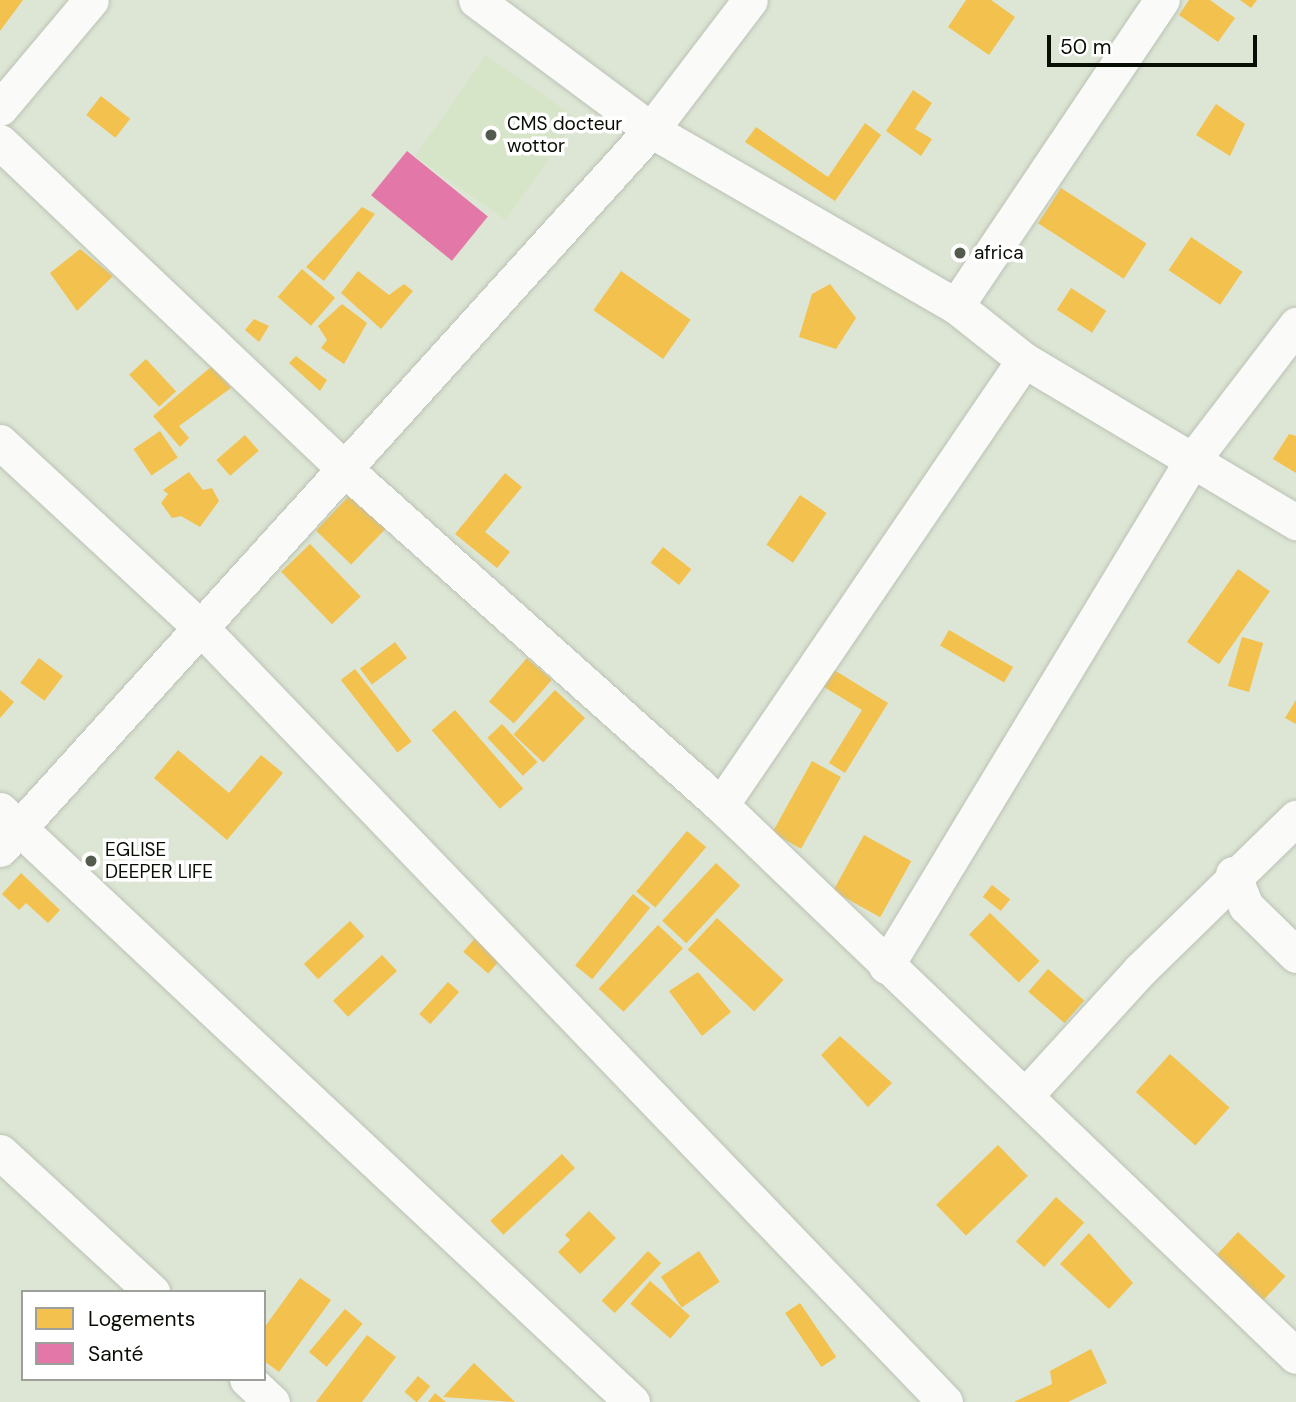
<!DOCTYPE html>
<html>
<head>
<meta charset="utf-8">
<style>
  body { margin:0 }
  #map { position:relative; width:1296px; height:1402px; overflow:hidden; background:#dde6d5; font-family:"DM Sans",sans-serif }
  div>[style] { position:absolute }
  .built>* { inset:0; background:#d6e5c8; transform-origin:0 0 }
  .homes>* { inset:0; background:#f2c14e; transform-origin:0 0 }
  .health>* { inset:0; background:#e377a8; transform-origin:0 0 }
  .roads { filter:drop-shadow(0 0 2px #bbc2b5) drop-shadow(0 0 2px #bbc2b5) }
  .minor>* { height:35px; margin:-17.5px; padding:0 17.5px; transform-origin:17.5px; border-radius:17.5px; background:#fafbf9 }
  .dots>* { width:19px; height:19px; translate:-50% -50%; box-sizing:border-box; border:4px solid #fff; border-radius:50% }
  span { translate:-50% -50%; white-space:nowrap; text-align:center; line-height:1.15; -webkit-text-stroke:7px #fff; paint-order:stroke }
  .poi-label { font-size:19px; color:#090e05 }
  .left { translate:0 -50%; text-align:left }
  .legend { position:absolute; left:21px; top:1290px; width:245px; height:91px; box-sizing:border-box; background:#fff; border:2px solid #9d9f9b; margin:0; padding:9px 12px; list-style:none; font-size:21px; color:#090e05 }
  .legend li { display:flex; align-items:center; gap:14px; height:35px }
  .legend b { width:35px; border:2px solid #9d9f9b }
  .scale { position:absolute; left:1047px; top:35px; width:210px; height:32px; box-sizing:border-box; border:4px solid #090e05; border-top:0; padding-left:9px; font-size:21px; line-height:24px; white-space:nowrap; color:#090e05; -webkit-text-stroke:5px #fff; paint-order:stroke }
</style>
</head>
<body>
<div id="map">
  <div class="built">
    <i style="left:486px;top:55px;width:111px;height:124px;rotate:35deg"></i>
  </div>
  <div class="homes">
    <i style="clip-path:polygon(0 0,23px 0,0 31px)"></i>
    <i style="clip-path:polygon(966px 0,991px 0,1015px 17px,989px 55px,948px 27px)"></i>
    <i style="clip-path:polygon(1189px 0,1210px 0,1235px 18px,1218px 42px,1179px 15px)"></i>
    <i style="clip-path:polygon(1240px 0,1257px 0,1251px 8px)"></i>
    <i style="clip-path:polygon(913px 90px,932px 103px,915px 129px,932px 139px,921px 156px,886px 131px)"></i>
    <i style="left:101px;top:96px;width:37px;height:24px;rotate:38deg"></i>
    <i style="clip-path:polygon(1216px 104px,1245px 124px,1230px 156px,1196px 135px)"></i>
    <i style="clip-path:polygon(865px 123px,881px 135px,835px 201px,745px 142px,756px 127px,828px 177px)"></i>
    <i style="left:1061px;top:188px;width:102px;height:42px;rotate:33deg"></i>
    <i style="clip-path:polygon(362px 207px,375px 214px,324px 281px,306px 267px)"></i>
    <i style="left:1191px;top:237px;width:62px;height:40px;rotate:34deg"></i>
    <i style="clip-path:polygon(80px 249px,113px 276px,77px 311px,50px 273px)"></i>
    <i style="left:302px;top:269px;width:44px;height:37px;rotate:41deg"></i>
    <i style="clip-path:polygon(358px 271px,389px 295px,404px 284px,413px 291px,381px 329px,341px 293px)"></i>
    <i style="left:621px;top:271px;width:85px;height:48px;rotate:35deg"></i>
    <i style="clip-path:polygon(830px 284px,856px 318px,836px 349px,799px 337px,812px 294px)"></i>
    <i style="left:1071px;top:288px;width:42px;height:26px;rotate:33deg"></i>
    <i style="clip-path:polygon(342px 304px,367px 323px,344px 364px,321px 348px,327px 340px,318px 326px)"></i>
    <i style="clip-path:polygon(254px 319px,269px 326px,259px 342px,245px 330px)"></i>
    <i style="clip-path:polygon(296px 356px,327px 380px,320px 391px,289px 363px)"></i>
    <i style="left:146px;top:359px;width:44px;height:23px;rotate:47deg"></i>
    <i style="clip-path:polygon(212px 366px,231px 388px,179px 426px,189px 438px,180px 447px,153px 416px)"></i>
    <i style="left:160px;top:431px;width:32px;height:32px;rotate:56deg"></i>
    <i style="clip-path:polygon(1289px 434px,1296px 436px,1296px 473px,1273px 459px)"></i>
    <i style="left:245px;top:435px;width:21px;height:38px;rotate:49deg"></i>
    <i style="clip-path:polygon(189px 472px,203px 490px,212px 488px,219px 501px,200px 527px,181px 516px,172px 518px,161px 503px,168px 494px,163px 490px)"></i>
    <i style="clip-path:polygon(505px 473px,522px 487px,485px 532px,510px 552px,497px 568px,455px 534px)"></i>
    <i style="left:352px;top:493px;width:49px;height:52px;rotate:44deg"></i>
    <i style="left:800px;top:495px;width:32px;height:60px;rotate:34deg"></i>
    <i style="left:310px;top:544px;width:73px;height:40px;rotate:46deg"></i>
    <i style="left:663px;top:547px;width:36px;height:20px;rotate:38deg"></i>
    <i style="left:1238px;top:569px;width:39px;height:89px;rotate:35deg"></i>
    <i style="left:949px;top:630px;width:74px;height:18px;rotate:30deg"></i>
    <i style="left:1242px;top:637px;width:22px;height:51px;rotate:16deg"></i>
    <i style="left:395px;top:642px;width:20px;height:44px;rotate:53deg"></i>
    <i style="left:39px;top:658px;width:30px;height:31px;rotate:37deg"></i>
    <i style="left:527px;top:658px;width:33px;height:58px;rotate:41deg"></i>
    <i style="left:355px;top:669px;width:92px;height:18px;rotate:52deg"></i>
    <i style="clip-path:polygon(834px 670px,888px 703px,845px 773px,829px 763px,862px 710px,824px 687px)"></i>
    <i style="clip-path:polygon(0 690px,14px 702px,0 718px)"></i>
    <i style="left:555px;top:690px;width:41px;height:61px;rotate:43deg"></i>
    <i style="clip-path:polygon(1296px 700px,1296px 724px,1285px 718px)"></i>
    <i style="left:455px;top:710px;width:104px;height:31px;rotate:49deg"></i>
    <i style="left:502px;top:724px;width:52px;height:20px;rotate:47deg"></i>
    <i style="clip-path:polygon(178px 750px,229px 793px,261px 755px,283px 773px,227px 840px,154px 778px)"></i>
    <i style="left:812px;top:761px;width:33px;height:82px;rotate:29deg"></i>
    <i style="left:687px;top:831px;width:25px;height:79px;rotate:40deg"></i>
    <i style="left:864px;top:835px;width:54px;height:64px;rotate:29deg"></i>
    <i style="left:716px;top:863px;width:33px;height:79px;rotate:43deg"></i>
    <i style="clip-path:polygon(21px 873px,60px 910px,48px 923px,26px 903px,19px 910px,2px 894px)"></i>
    <i style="left:992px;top:885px;width:23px;height:15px;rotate:38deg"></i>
    <i style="left:633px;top:894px;width:22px;height:92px;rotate:39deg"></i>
    <i style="left:990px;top:913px;width:69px;height:30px;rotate:44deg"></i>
    <i style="left:717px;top:918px;width:91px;height:43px;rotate:43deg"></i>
    <i style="left:350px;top:921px;width:21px;height:63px;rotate:47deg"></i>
    <i style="left:658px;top:925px;width:34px;height:87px;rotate:43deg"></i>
    <i style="left:477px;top:936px;width:33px;height:21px;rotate:41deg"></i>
    <i style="left:382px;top:955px;width:22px;height:67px;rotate:47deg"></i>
    <i style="left:1048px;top:969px;width:48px;height:30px;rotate:41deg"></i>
    <i style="clip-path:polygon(698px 972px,731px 1012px,702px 1036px,669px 991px)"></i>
    <i style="left:448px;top:982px;width:15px;height:43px;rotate:42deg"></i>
    <i style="clip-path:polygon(840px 1036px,892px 1083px,868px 1107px,821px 1055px)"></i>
    <i style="left:1170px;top:1054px;width:80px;height:51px;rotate:42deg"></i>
    <i style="left:998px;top:1145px;width:43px;height:86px;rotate:46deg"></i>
    <i style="left:562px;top:1154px;width:19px;height:98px;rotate:47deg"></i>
    <i style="left:1056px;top:1197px;width:38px;height:60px;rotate:42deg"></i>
    <i style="clip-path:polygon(589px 1211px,616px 1238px,580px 1274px,558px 1252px,570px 1240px,565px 1235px)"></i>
    <i style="left:1238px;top:1232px;width:65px;height:37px;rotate:43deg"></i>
    <i style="clip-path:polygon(1089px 1233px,1133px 1283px,1109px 1309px,1060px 1264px)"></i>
    <i style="left:648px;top:1251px;width:18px;height:68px;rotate:43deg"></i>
    <i style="left:699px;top:1251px;width:37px;height:46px;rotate:56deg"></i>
    <i style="clip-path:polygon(300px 1278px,331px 1300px,279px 1372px,264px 1361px,264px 1328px)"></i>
    <i style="left:650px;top:1281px;width:53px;height:30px;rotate:41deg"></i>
    <i style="left:800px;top:1303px;width:65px;height:18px;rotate:56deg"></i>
    <i style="left:345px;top:1309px;width:23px;height:56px;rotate:40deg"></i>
    <i style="clip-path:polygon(367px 1335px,396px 1357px,362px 1402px,316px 1402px)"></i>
    <i style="clip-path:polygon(1091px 1349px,1107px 1383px,1068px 1402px,1014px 1402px,1052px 1384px,1050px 1371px)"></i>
    <i style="clip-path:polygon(474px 1363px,515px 1402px,443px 1397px)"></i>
    <i style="left:418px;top:1376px;width:16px;height:21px;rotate:40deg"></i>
    <i style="clip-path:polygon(435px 1393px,446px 1402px,428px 1402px)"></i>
  </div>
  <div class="health">
    <i style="left:407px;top:151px;width:104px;height:57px;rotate:39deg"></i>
  </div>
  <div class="roads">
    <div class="minor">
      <i style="left:476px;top:0;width:218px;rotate:36.6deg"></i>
      <i style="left:651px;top:130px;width:352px;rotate:30deg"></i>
      <i style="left:956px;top:306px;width:87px;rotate:38.5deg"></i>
      <i style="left:1024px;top:360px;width:317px;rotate:30.8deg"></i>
      <i style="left:0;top:108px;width:141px;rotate:-49.9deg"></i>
      <i style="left:0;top:142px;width:478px;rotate:43.5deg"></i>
      <i style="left:347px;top:471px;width:501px;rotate:41.77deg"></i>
      <i style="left:721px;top:805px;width:796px;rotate:43.78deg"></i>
      <i style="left:956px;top:306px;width:369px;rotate:-56.1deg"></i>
      <i style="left:0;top:442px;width:275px;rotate:42.8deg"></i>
      <i style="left:202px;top:629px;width:1072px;rotate:46.13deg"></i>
      <i style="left:721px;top:805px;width:538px;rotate:-55.75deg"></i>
      <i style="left:0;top:810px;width:866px;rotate:43.13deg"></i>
      <i style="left:0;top:849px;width:970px;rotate:-47.84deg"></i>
      <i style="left:651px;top:130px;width:163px;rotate:-52.7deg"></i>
      <i style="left:1233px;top:874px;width:35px;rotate:68deg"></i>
      <i style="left:1246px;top:906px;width:70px;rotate:44.4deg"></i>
      <i style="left:886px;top:966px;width:589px;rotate:-58.82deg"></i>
      <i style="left:1191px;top:462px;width:173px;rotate:-52.5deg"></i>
      <i style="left:1025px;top:1096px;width:171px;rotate:-47.6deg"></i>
      <i style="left:1140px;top:970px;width:218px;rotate:-44.3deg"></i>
      <i style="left:0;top:1152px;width:207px;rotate:42.6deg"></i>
      <i style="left:247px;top:1379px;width:34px;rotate:43deg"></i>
    </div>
  </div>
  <div class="dots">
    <i style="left:491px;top:135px;background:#535a4e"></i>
    <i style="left:960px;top:253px;background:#535a4e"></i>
    <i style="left:91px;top:861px;background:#535a4e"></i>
  </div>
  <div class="poi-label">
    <span class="left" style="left:507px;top:135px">CMS docteur<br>wottor</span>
    <span class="left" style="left:974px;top:253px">africa</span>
    <span class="left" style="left:105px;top:861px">EGLISE<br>DEEPER LIFE</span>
  </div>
  <ul class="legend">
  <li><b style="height:19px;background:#f2c14e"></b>Logements</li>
  <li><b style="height:19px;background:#e377a8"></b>Santé</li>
  </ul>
  <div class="scale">50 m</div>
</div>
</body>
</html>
